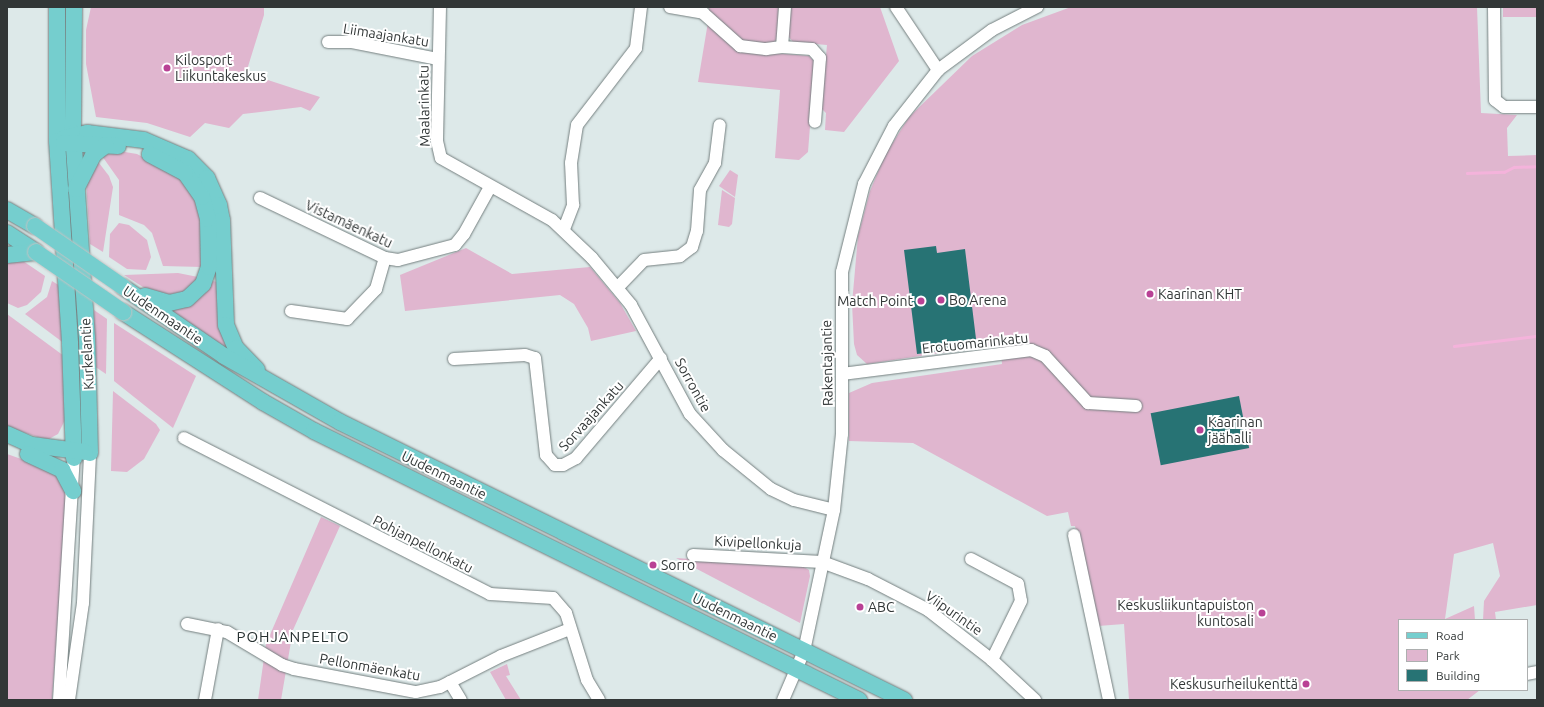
<!DOCTYPE html>
<html>
<head>
<meta charset="utf-8">
<style>
  body { margin:0 }
  #map { position:relative; width:1544px; height:707px; overflow:hidden; background:#dde9e9; font-family:Ubuntu,sans-serif }
  div>[style] { position:absolute }
  .green>* { inset:0; background:#e0b6cf; transform-origin:0 0 }
  .stream>* { height:2.5px; margin:-1.25px; padding:0 1.25px; transform-origin:1.25px; border-radius:1.25px; background:#f4b3db }
  .building>* { inset:0; background:#277374; transform-origin:0 0 }
  .roads { filter:drop-shadow(0 0 1px #747f7f) drop-shadow(0 0 1px #747f7f) }
  .minor>* { height:12px; margin:-6px; padding:0 6px; transform-origin:6px; border-radius:6px; background:#fff }
  .major>* { height:16px; margin:-8px; padding:0 8px; transform-origin:8px; border-radius:8px; background:#75cece }
  .bridges { filter:drop-shadow(0 0 1px #c2c3c3) drop-shadow(0 0 1px #c2c3c3) }
  .major-bridge>* { height:16px; margin:-8px; padding:0 8px; transform-origin:8px; border-radius:8px; background:#75cece }
  .dots>* { width:11px; height:11px; translate:-50% -50%; box-sizing:border-box; border:2px solid #fff; border-radius:50% }
  span { translate:-50% -50%; white-space:nowrap; text-align:center; line-height:1.15; -webkit-text-stroke:4px #fff; paint-order:stroke }
  .street-label { font-size:14px; color:#323737 }
  .poi-label { font-size:14px; color:#323737 }
  .left { translate:0 -50%; text-align:left }
  .right { translate:-100% -50%; text-align:right }
  .neighbourhood-label { font-size:15px; color:#273131; letter-spacing:1px }
  .frame { position:absolute; inset:0; border:8px solid #323737; pointer-events:none }
  .legend { position:absolute; left:1398px; top:619px; width:130px; height:72px; box-sizing:border-box; background:#fff; border:1px solid #adafaf; margin:0; padding:5px 7px; list-style:none; font-size:12px; color:#323737 }
  .legend li { display:flex; align-items:center; gap:8px; height:20px }
  .legend b { width:20px; border:1px solid #adafaf }
</style>
</head>
<body>
<div id="map">
  <div class="green">
    <i style="clip-path:polygon(91px 7px,264px 7px,264px 15px,246px 73px,320px 97px,310px 111px,301px 107px,243px 114px,229px 128px,205px 123px,190px 137px,147px 123px,96px 117px,86px 64px,86px 30px)"></i>
    <i style="clip-path:polygon(709px 7px,780px 7px,777px 39px,771px 45px,744px 43px,709px 12px)"></i>
    <i style="clip-path:polygon(790px 7px,880px 7px,899px 61px,844px 132px,825px 130px,826px 113px,821px 108px,827px 45px,793px 42px,787px 35px)"></i>
    <i style="clip-path:polygon(1071px 7px,1477px 7px,1481px 113px,1517px 115px,1507px 128px,1508px 156px,1537px 155px,1537px 605px,1495px 612px,1496px 620px,1483px 620px,1484px 601px,1500px 576px,1493px 543px,1454px 554px,1445px 619px,1474px 606px,1475px 620px,1399px 620px,1399px 690px,1480px 690px,1467px 700px,1129px 700px,1124px 624px,1098px 626px,1075px 526px,1071px 526px,1068px 512px,1047px 516px,913px 443px,849px 441px,849px 393px,872px 383px,1002px 364px,1000px 344px,867px 364px,857px 355px,854px 344px,852px 304px,858px 236px,870px 191px,885px 155px,909px 117px,972px 56px,1022px 25px)"></i>
    <i style="left:1503px;top:7px;width:34px;height:10px"></i>
    <i style="clip-path:polygon(708px 22px,739px 50px,809px 56px,815px 62px,808px 152px,799px 160px,775px 158px,780px 90px,698px 82px)"></i>
    <i style="clip-path:polygon(119px 151px,137px 154px,183px 179px,200px 203px,202px 267px,163px 266px,152px 233px,144px 225px,119px 215px,119px 180px,102px 156px)"></i>
    <i style="clip-path:polygon(96px 159px,109px 176px,113px 187px,103px 252px,90px 244px,86px 181px)"></i>
    <i style="clip-path:polygon(730px 170px,738px 175px,735px 197px,719px 186px)"></i>
    <i style="clip-path:polygon(722px 190px,735px 198px,732px 224px,729px 227px,718px 225px)"></i>
    <i style="clip-path:polygon(119px 223px,129px 225px,147px 240px,151px 257px,146px 270px,127px 269px,109px 257px,110px 234px)"></i>
    <i style="clip-path:polygon(466px 248px,512px 274px,590px 267px,620px 303px,636px 331px,591px 341px,588px 328px,574px 304px,560px 295px,405px 311px,400px 275px)"></i>
    <i style="clip-path:polygon(23px 261px,45px 276px,41px 292px,27px 305px,18px 308px,7px 303px,7px 262px)"></i>
    <i style="clip-path:polygon(178px 273px,203px 278px,178px 297px,154px 294px,124px 275px)"></i>
    <i style="clip-path:polygon(52px 281px,60px 286px,65px 344px,25px 314px,47px 297px)"></i>
    <i style="clip-path:polygon(213px 281px,221px 283px,234px 355px,163px 307px,205px 291px)"></i>
    <i style="clip-path:polygon(94px 310px,107px 319px,106px 374px,94px 366px)"></i>
    <i style="clip-path:polygon(7px 314px,64px 356px,65px 420px,58px 434px,47px 440px,7px 427px)"></i>
    <i style="clip-path:polygon(114px 323px,196px 376px,173px 428px,114px 381px)"></i>
    <i style="clip-path:polygon(113px 391px,156px 424px,160px 430px,144px 459px,127px 472px,111px 471px)"></i>
    <i style="clip-path:polygon(7px 454px,47px 468px,62px 478px,67px 499px,52px 700px,7px 700px)"></i>
    <i style="clip-path:polygon(321px 517px,340px 526px,293px 630px,281px 700px,258px 700px,266px 644px)"></i>
    <i style="clip-path:polygon(676px 558px,802px 566px,809px 570px,810px 576px,800px 623px)"></i>
    <i style="clip-path:polygon(507px 664px,510px 675px,506px 676px,521px 700px,506px 700px,490px 672px)"></i>
  </div>
  <div class="stream">
    <i style="left:1467px;top:173px;width:37px;rotate:-2deg"></i>
    <i style="left:1504px;top:172px;width:11px;rotate:-27deg"></i>
    <i style="left:1514px;top:167px;width:23px;rotate:-2deg"></i>
    <i style="left:1454px;top:346px;width:84px;rotate:-6.9deg"></i>
  </div>
  <div class="building">
    <i style="clip-path:polygon(936px 246px,937px 253px,965px 249px,977px 347px,917px 354px,904px 250px)"></i>
    <i style="left:1239px;top:396px;width:53px;height:90px;rotate:79deg"></i>
  </div>
  <div class="roads">
    <div class="minor">
      <i style="left:440px;top:7px;width:134px;rotate:91.3deg"></i>
      <i style="left:437px;top:141px;width:17px;rotate:77deg"></i>
      <i style="left:441px;top:158px;width:127px;rotate:29.2deg"></i>
      <i style="left:552px;top:220px;width:55px;rotate:43.5deg"></i>
      <i style="left:592px;top:258px;width:61px;rotate:50.3deg"></i>
      <i style="left:631px;top:305px;width:124px;rotate:61.6deg"></i>
      <i style="left:690px;top:414px;width:49px;rotate:47.5deg"></i>
      <i style="left:723px;top:450px;width:62px;rotate:39.1deg"></i>
      <i style="left:771px;top:489px;width:25px;rotate:26deg"></i>
      <i style="left:794px;top:500px;width:41px;rotate:14deg"></i>
      <i style="left:670px;top:7px;width:34px;rotate:10deg"></i>
      <i style="left:703px;top:13px;width:50px;rotate:41.7deg"></i>
      <i style="left:740px;top:46px;width:26px;rotate:7deg"></i>
      <i style="left:766px;top:49px;width:16px;rotate:-7deg"></i>
      <i style="left:785px;top:7px;width:40px;rotate:94.3deg"></i>
      <i style="left:782px;top:47px;width:30px;rotate:4deg"></i>
      <i style="left:812px;top:49px;width:12px;rotate:48deg"></i>
      <i style="left:820px;top:58px;width:64px;rotate:94.5deg"></i>
      <i style="left:896px;top:7px;width:76px;rotate:56.3deg"></i>
      <i style="left:1494px;top:7px;width:93px;rotate:89.4deg"></i>
      <i style="left:1495px;top:100px;width:11px;rotate:38deg"></i>
      <i style="left:1504px;top:107px;width:33px"></i>
      <i style="left:328px;top:42px;width:24px"></i>
      <i style="left:352px;top:42px;width:88px;rotate:11.2deg"></i>
      <i style="left:260px;top:198px;width:139px;rotate:25.6deg"></i>
      <i style="left:385px;top:258px;width:13px;rotate:9deg"></i>
      <i style="left:398px;top:260px;width:59px;rotate:-14.7deg"></i>
      <i style="left:455px;top:245px;width:14px;rotate:-51deg"></i>
      <i style="left:464px;top:234px;width:54px;rotate:-61deg"></i>
      <i style="left:564px;top:229px;width:26px;rotate:-69deg"></i>
      <i style="left:573px;top:205px;width:42px;rotate:-92.7deg"></i>
      <i style="left:571px;top:163px;width:38px;rotate:-81deg"></i>
      <i style="left:577px;top:125px;width:97px;rotate:-52.5deg"></i>
      <i style="left:636px;top:48px;width:41px;rotate:-83deg"></i>
      <i style="left:618px;top:287px;width:37px;rotate:-46deg"></i>
      <i style="left:644px;top:260px;width:36px;rotate:-6deg"></i>
      <i style="left:680px;top:256px;width:15px;rotate:-37deg"></i>
      <i style="left:692px;top:247px;width:17px;rotate:-73deg"></i>
      <i style="left:697px;top:231px;width:41px;rotate:-85.8deg"></i>
      <i style="left:700px;top:190px;width:31px;rotate:-61deg"></i>
      <i style="left:715px;top:163px;width:38px;rotate:-83deg"></i>
      <i style="left:291px;top:311px;width:57px;rotate:8.1deg"></i>
      <i style="left:347px;top:319px;width:42px;rotate:-46deg"></i>
      <i style="left:376px;top:289px;width:32px;rotate:-74deg"></i>
      <i style="left:454px;top:359px;width:71px;rotate:-3.2deg"></i>
      <i style="left:525px;top:355px;width:10px;rotate:17deg"></i>
      <i style="left:535px;top:358px;width:98px;rotate:83.5deg"></i>
      <i style="left:546px;top:455px;width:13px;rotate:48deg"></i>
      <i style="left:555px;top:465px;width:8px"></i>
      <i style="left:563px;top:465px;width:15px;rotate:-28deg"></i>
      <i style="left:576px;top:458px;width:131px;rotate:-49.6deg"></i>
      <i style="left:842px;top:374px;width:191px;rotate:-7.2deg"></i>
      <i style="left:1031px;top:350px;width:15px;rotate:23deg"></i>
      <i style="left:1045px;top:356px;width:64px;rotate:47.5deg"></i>
      <i style="left:1088px;top:403px;width:48px;rotate:3.6deg"></i>
      <i style="left:184px;top:438px;width:343px;rotate:27deg"></i>
      <i style="left:490px;top:594px;width:63px;rotate:3.6deg"></i>
      <i style="left:553px;top:598px;width:20px;rotate:49deg"></i>
      <i style="left:566px;top:613px;width:70px;rotate:72.6deg"></i>
      <i style="left:587px;top:680px;width:23px;rotate:59deg"></i>
      <i style="left:1074px;top:535px;width:169px;rotate:78deg"></i>
      <i style="left:693px;top:555px;width:129px;rotate:3.1deg"></i>
      <i style="left:822px;top:562px;width:49px;rotate:20.3deg"></i>
      <i style="left:868px;top:579px;width:68px;rotate:27.3deg"></i>
      <i style="left:928px;top:610px;width:81px;rotate:38deg"></i>
      <i style="left:992px;top:660px;width:59px;rotate:42.9deg"></i>
      <i style="left:971px;top:559px;width:53px;rotate:28deg"></i>
      <i style="left:1018px;top:584px;width:17px;rotate:80deg"></i>
      <i style="left:1021px;top:601px;width:66px;rotate:116.2deg"></i>
      <i style="left:187px;top:624px;width:41px;rotate:11.3deg"></i>
      <i style="left:227px;top:632px;width:64px;rotate:31deg"></i>
      <i style="left:282px;top:665px;width:13px;rotate:18deg"></i>
      <i style="left:294px;top:669px;width:124px;rotate:10.7deg"></i>
      <i style="left:416px;top:692px;width:25px;rotate:-12deg"></i>
      <i style="left:440px;top:687px;width:68px;rotate:-26.9deg"></i>
      <i style="left:501px;top:656px;width:74px;rotate:-21.4deg"></i>
      <i style="left:1527px;top:674px;width:10px;rotate:-11deg"></i>
      <i style="left:450px;top:682px;width:21px;rotate:59deg"></i>
      <i style="left:59px;top:700px;width:242px;rotate:-86.5deg"></i>
      <i style="left:69px;top:700px;width:98px;rotate:-81.8deg"></i>
      <i style="left:83px;top:603px;width:150px;rotate:-87.3deg"></i>
      <i style="left:205px;top:700px;width:72px;rotate:-79.6deg"></i>
      <i style="left:783px;top:700px;width:53px;rotate:-66.8deg"></i>
      <i style="left:804px;top:651px;width:144px;rotate:-78deg"></i>
      <i style="left:834px;top:510px;width:76px;rotate:-84deg"></i>
      <i style="left:842px;top:434px;width:162px;rotate:-90deg"></i>
      <i style="left:842px;top:272px;width:91px;rotate:-76deg"></i>
      <i style="left:864px;top:184px;width:65px;rotate:-62.7deg"></i>
      <i style="left:894px;top:126px;width:71px;rotate:-51.8deg"></i>
      <i style="left:938px;top:70px;width:67px;rotate:-36.5deg"></i>
      <i style="left:992px;top:30px;width:51px;rotate:-27.1deg"></i>
    </div>
    <div class="major">
      <i style="left:57px;top:7px;width:134px;rotate:90deg"></i>
      <i style="left:57px;top:141px;width:203px;rotate:86.3deg"></i>
      <i style="left:70px;top:344px;width:114px;rotate:88deg"></i>
      <i style="left:74px;top:7px;width:126px;rotate:90.5deg"></i>
      <i style="left:73px;top:133px;width:205px;rotate:86.1deg"></i>
      <i style="left:87px;top:338px;width:115px;rotate:88.5deg"></i>
      <i style="left:64px;top:138px;width:24px;rotate:-12deg"></i>
      <i style="left:87px;top:133px;width:57px;rotate:7deg"></i>
      <i style="left:144px;top:140px;width:48px;rotate:23.4deg"></i>
      <i style="left:188px;top:159px;width:27px;rotate:45deg"></i>
      <i style="left:207px;top:178px;width:30px;rotate:66deg"></i>
      <i style="left:219px;top:205px;width:15px;rotate:79deg"></i>
      <i style="left:222px;top:220px;width:105px;rotate:87.8deg"></i>
      <i style="left:226px;top:325px;width:25px;rotate:67deg"></i>
      <i style="left:236px;top:348px;width:30px;rotate:46deg"></i>
      <i style="left:64px;top:143px;width:54px;rotate:3.2deg"></i>
      <i style="left:76px;top:189px;width:38px;rotate:-63deg"></i>
      <i style="left:93px;top:155px;width:16px;rotate:-38deg"></i>
      <i style="left:7px;top:210px;width:32px;rotate:30deg"></i>
      <i style="left:7px;top:233px;width:35px;rotate:33deg"></i>
      <i style="left:7px;top:255px;width:29px;rotate:-6deg"></i>
      <i style="left:123px;top:287px;width:122px;rotate:34.3deg"></i>
      <i style="left:224px;top:356px;width:133px;rotate:29.6deg"></i>
      <i style="left:340px;top:422px;width:629px;rotate:26.24deg"></i>
      <i style="left:145px;top:296px;width:25px;rotate:16deg"></i>
      <i style="left:169px;top:303px;width:18px;rotate:-13deg"></i>
      <i style="left:187px;top:299px;width:22px;rotate:-43deg"></i>
      <i style="left:203px;top:284px;width:18px;rotate:-71deg"></i>
      <i style="left:209px;top:267px;width:48px;rotate:-91.2deg"></i>
      <i style="left:208px;top:219px;width:23px;rotate:-105deg"></i>
      <i style="left:202px;top:197px;width:29px;rotate:-125deg"></i>
      <i style="left:185px;top:173px;width:40px;rotate:-152deg"></i>
      <i style="left:123px;top:312px;width:166px;rotate:32.7deg"></i>
      <i style="left:263px;top:402px;width:59px;rotate:29.6deg"></i>
      <i style="left:314px;top:431px;width:608px;rotate:26.27deg"></i>
      <i style="left:7px;top:434px;width:27px;rotate:24deg"></i>
      <i style="left:32px;top:445px;width:53px;rotate:7.5deg"></i>
      <i style="left:28px;top:454px;width:38px;rotate:25deg"></i>
      <i style="left:62px;top:470px;width:24px;rotate:62deg"></i>
    </div>
  </div>
  <div class="bridges">
    <div class="major-bridge">
      <i style="left:35px;top:226px;width:107px;rotate:34.7deg"></i>
      <i style="left:36px;top:252px;width:106px;rotate:34.6deg"></i>
    </div>
  </div>
  <div class="dots">
    <i style="left:167px;top:68px;background:#b94195"></i>
    <i style="left:1150px;top:294px;background:#b94195"></i>
    <i style="left:941px;top:300px;background:#b94195"></i>
    <i style="left:921px;top:301px;background:#b94195"></i>
    <i style="left:1200px;top:430px;background:#b94195"></i>
    <i style="left:653px;top:565px;background:#b94195"></i>
    <i style="left:860px;top:607px;background:#b94195"></i>
    <i style="left:1262px;top:613px;background:#b94195"></i>
    <i style="left:1306px;top:684px;background:#b94195"></i>
  </div>
  <div class="street-label">
    <span style="left:386px;top:35px;rotate:9deg">Liimaajankatu</span>
    <span style="left:424px;top:106px;rotate:-91deg">Maalarinkatu</span>
    <span style="left:349px;top:224px;rotate:25deg">Vistamäenkatu</span>
    <span style="left:163px;top:315px;rotate:34deg">Uudenmaantie</span>
    <span style="left:975px;top:343px;rotate:-6deg">Erotuomarinkatu</span>
    <span style="left:87px;top:354px;rotate:-93deg">Kurkelantie</span>
    <span style="left:827px;top:363px;rotate:-91deg">Rakentajantie</span>
    <span style="left:693px;top:385px;rotate:61deg">Sorrontie</span>
    <span style="left:591px;top:416px;rotate:-48deg">Sorvaajankatu</span>
    <span style="left:444px;top:475px;rotate:26deg">Uudenmaantie</span>
    <span style="left:758px;top:543px;rotate:3deg">Kivipellonkuja</span>
    <span style="left:423px;top:544px;rotate:27deg">Pohjanpellonkatu</span>
    <span style="left:954px;top:613px;rotate:35deg">Viipurintie</span>
    <span style="left:735px;top:617px;rotate:26deg">Uudenmaantie</span>
    <span style="left:370px;top:667px;rotate:10deg">Pellonmäenkatu</span>
  </div>
  <div class="poi-label">
    <span class="left" style="left:175px;top:68px">Kilosport<br>Liikuntakeskus</span>
    <span class="left" style="left:1158px;top:294px">Kaarinan KHT</span>
    <span class="left" style="left:949px;top:300px">Bo Arena</span>
    <span class="right" style="left:913px;top:301px">Match Point</span>
    <span class="left" style="left:1208px;top:430px">Kaarinan<br>jäähalli</span>
    <span class="left" style="left:661px;top:565px">Sorro</span>
    <span class="right" style="left:1254px;top:613px">Keskusliikuntapuiston<br>kuntosali</span>
    <span class="left" style="left:868px;top:607px">ABC</span>
    <span class="right" style="left:1298px;top:684px">Keskusurheilukenttä</span>
  </div>
  <div class="neighbourhood-label">
    <span style="left:293px;top:637px">POHJANPELTO</span>
  </div>
  <div class="frame"></div>
  <ul class="legend">
  <li><b style="height:5px;background:#75cece"></b>Road</li>
  <li><b style="height:11px;background:#e0b6cf"></b>Park</li>
  <li><b style="height:11px;background:#277374"></b>Building</li>
  </ul>
</div>
</body>
</html>
